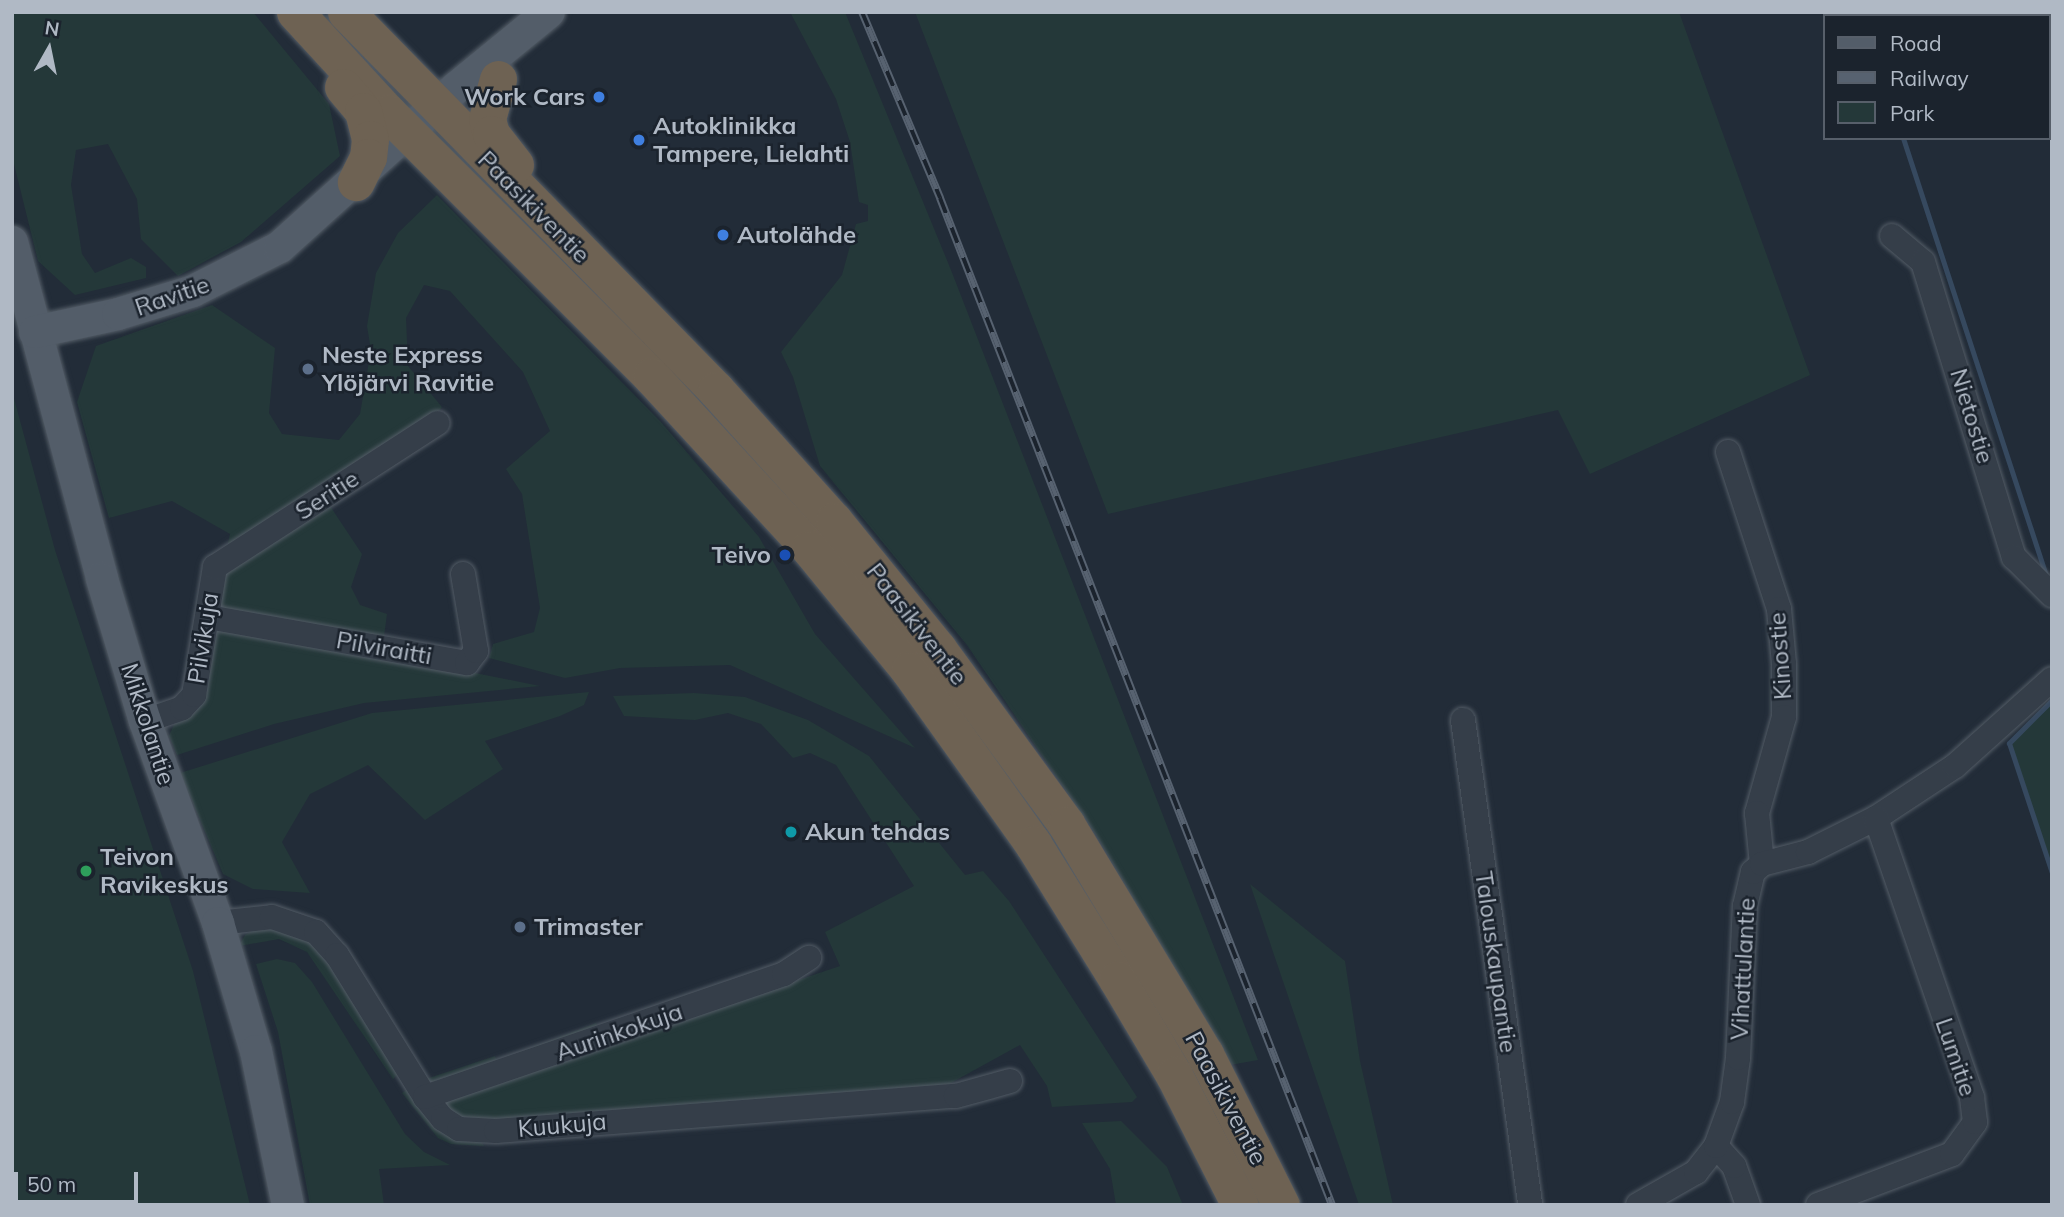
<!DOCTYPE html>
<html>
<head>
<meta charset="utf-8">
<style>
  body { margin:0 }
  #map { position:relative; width:2064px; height:1217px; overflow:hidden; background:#222c38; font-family:Mulish,sans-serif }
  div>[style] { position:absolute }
  .green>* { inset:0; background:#243839; transform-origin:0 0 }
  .stream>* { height:5px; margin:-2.5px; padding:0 2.5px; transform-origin:2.5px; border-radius:2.5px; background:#36495f }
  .roads { filter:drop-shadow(0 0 2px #535c66) drop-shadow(0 0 2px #535c66) }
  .minor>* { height:24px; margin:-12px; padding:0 12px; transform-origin:12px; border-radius:12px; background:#353e49 }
  .major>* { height:32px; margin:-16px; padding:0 16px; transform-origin:16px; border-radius:16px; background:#535d69 }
  .highway>* { height:37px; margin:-18.5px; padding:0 18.5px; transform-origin:18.5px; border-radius:18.5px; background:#6e6253 }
  .rail>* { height:8px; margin-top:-4px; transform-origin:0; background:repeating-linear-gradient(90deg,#1b232d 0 16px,#576270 0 32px); box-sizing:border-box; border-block:2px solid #576270 }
  .dots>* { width:19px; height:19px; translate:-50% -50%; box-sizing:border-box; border:4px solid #1b232d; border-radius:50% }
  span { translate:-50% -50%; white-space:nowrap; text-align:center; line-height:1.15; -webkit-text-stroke:5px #1b232d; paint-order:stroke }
  .poi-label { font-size:24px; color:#b0b9c5; font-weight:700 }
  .right { translate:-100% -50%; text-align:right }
  .left { translate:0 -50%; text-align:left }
  .street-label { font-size:24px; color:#b0b9c5 }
  .frame { position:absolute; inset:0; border:14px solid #b0b9c5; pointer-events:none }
  .legend { position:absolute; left:1823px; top:14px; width:228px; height:126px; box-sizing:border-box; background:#1b232d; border:2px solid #575f6a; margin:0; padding:9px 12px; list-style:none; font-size:21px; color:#b0b9c5 }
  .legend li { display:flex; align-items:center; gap:14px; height:35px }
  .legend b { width:35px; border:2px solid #575f6a }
  .north { position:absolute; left:14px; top:14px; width:70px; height:70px; -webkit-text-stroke:5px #1b232d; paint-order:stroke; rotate:9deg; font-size:19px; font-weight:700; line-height:28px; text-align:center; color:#b0b9c5 }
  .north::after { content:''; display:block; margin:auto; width:24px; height:32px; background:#b0b9c5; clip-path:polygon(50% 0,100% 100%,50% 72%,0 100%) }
  .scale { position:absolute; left:14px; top:1172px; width:124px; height:32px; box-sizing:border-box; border:4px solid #b0b9c5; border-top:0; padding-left:9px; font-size:21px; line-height:24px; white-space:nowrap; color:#b0b9c5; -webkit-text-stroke:5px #1b232d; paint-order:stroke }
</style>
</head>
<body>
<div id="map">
  <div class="green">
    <i style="clip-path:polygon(12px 12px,253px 12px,329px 104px,340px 156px,241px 242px,178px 276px,141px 239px,137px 199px,108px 144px,76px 150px,71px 185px,82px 254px,95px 273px,131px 258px,146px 267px,146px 278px,75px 295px,38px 261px,12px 156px)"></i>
    <i style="clip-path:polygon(790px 12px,845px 12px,951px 270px,1258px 1060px,1230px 1065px,1096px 835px,967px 645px,820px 466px,793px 377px,781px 352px,842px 275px,856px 224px,868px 221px,868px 205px,859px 202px,850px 142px,836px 99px)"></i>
    <i style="clip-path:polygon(915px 12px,1679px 12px,1810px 375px,1590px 474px,1558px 410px,1108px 514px)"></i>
    <i style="clip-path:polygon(437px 195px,661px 422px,759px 537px,815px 634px,915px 748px,730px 665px,620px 668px,565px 678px,489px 658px,493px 644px,534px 632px,540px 608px,522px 494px,506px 469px,550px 431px,523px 372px,450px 291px,424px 285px,406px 318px,408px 366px,442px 407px,426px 425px,226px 553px,230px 534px,172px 501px,109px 518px,77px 402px,96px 346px,212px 305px,275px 348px,269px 413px,282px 434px,339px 440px,360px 414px,371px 350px,367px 326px,376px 273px,398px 233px)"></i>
    <i style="clip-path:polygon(12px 391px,55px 550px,193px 971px,250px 1205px,12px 1205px)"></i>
    <i style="clip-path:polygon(326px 500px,362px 554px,351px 587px,360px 605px,387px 614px,383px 644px,218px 615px,224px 566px)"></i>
    <i style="clip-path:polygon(218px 626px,465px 671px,540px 686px,364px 703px,274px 724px,177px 755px,169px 736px,175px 722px,202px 704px)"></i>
    <i style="clip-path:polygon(589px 692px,584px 705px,560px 716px,485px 741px,503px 769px,425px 820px,368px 765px,310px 794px,282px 842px,310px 893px,253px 889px,223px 874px,180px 773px,372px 713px)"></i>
    <i style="clip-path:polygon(694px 693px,745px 697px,808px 720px,869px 756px,965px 875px,983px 871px,1009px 901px,1137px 1097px,1132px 1102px,1052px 1107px,1047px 1086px,1020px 1045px,940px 1089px,515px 1122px,460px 1119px,449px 1111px,443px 1100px,840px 966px,825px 932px,914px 886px,836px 765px,810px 753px,793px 758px,761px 724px,728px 713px,695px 720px,624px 716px,613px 696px)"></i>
    <i style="clip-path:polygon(2052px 700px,2052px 873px,2009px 743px)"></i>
    <i style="clip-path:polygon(1250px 884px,1345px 961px,1360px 1061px,1393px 1205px,1359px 1205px)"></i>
    <i style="clip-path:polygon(273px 927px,310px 940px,321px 952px,400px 1072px,393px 1079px,307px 952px,279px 939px,239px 946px,245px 935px,256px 929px)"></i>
    <i style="clip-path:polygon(277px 959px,295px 963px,312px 982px,405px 1134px,424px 1152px,450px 1165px,379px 1169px,384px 1205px,310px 1205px,278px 1032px,256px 964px)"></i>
    <i style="left:596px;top:1023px;width:9px;height:74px;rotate:69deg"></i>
    <i style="clip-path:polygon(495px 1056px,498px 1064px,433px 1082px,426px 1079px)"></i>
    <i style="clip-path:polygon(409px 1088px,481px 1141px,484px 1146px,451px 1144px,438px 1138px,402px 1093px)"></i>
    <i style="clip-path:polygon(1121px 1121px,1167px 1167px,1183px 1205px,1116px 1205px,1110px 1169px,1082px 1123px)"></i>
  </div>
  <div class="stream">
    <i style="left:1862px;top:12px;width:4px;rotate:76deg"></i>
    <i style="left:1903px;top:138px;width:458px;rotate:71.9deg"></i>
    <i style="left:2052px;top:700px;width:61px;rotate:135deg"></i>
    <i style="left:2009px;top:743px;width:137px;rotate:71.7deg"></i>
  </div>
  <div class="roads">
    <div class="minor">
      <i style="left:1892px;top:236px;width:40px;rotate:40deg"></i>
      <i style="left:1923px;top:262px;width:309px;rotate:72.9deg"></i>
      <i style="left:2014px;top:557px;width:54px;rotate:45deg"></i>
      <i style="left:1728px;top:452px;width:165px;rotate:72deg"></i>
      <i style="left:1779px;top:609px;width:55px;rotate:84.8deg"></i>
      <i style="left:1784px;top:664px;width:53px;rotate:90deg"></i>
      <i style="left:1784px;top:717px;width:100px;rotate:105.7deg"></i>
      <i style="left:1757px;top:813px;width:51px;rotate:84.4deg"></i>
      <i style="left:208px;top:617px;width:263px;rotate:10.1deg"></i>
      <i style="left:467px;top:663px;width:15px;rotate:-53deg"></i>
      <i style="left:476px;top:651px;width:78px;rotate:-99.6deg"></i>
      <i style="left:1463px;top:720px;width:490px;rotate:82.1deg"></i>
      <i style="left:145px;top:721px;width:39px;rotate:-19deg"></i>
      <i style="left:182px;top:708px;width:18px;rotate:-47deg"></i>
      <i style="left:194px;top:695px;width:130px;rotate:-80.7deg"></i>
      <i style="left:215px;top:567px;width:265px;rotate:-32.9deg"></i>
      <i style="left:218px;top:923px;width:54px;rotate:-6.3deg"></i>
      <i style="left:272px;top:917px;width:46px;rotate:18.8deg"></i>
      <i style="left:316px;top:932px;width:31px;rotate:48deg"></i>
      <i style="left:337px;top:955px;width:167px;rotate:58.2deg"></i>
      <i style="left:425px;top:1097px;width:28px;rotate:51deg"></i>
      <i style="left:443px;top:1119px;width:19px;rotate:32deg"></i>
      <i style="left:459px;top:1129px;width:37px;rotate:3deg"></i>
      <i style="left:496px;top:1131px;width:461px;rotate:-4.4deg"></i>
      <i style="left:956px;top:1096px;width:56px;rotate:-15.5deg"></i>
      <i style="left:425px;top:1097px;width:379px;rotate:-18.9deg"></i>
      <i style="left:784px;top:974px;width:30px;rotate:-33deg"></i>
      <i style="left:1638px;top:1205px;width:67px;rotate:-29.6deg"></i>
      <i style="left:1696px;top:1172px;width:33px;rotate:-52deg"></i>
      <i style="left:1748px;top:1205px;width:41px;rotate:-109.7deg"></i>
      <i style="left:1734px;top:1166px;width:27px;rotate:-132deg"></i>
      <i style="left:1716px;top:1146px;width:47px;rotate:-70deg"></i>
      <i style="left:1732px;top:1102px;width:44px;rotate:-82.2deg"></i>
      <i style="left:1738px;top:1058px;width:152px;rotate:-87.4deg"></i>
      <i style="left:1745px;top:906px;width:35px;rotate:-77deg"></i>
      <i style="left:1753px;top:872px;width:12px;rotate:-42deg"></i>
      <i style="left:1762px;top:864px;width:48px;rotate:-14.6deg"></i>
      <i style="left:1808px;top:852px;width:76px;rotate:-26.6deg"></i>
      <i style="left:1876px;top:818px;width:95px;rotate:-33.4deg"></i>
      <i style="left:1955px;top:766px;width:130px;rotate:-41.9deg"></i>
      <i style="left:1818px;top:1205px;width:143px;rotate:-20.8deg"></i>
      <i style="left:1952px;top:1154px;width:39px;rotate:-54deg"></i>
      <i style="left:1975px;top:1122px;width:25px;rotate:-97deg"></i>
      <i style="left:1972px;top:1097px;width:295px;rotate:-109deg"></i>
    </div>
    <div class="major">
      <i style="left:12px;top:242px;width:349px;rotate:75deg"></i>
      <i style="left:102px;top:579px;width:148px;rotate:73.2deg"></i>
      <i style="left:145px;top:721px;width:215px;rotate:70.1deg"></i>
      <i style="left:218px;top:923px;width:134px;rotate:73.5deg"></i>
      <i style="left:256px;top:1051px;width:157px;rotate:78.3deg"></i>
      <i style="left:35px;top:332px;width:85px;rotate:-12.2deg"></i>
      <i style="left:118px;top:314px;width:78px;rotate:-17deg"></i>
      <i style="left:193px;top:291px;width:97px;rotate:-26.8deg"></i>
      <i style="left:280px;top:247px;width:237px;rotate:-42.1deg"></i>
      <i style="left:456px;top:88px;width:120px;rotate:-39.3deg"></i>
    </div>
    <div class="highway">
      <i style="left:295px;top:12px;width:137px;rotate:47.4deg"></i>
      <i style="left:388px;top:113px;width:372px;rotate:45deg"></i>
      <i style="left:651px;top:376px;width:235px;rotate:47.4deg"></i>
      <i style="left:810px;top:549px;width:156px;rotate:50.7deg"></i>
      <i style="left:909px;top:670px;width:214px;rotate:54.5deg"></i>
      <i style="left:1033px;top:844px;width:159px;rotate:58.1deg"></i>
      <i style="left:1117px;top:979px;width:112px;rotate:59.3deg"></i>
      <i style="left:1174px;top:1075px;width:146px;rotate:63.1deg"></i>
      <i style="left:346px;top:12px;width:529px;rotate:45.61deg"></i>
      <i style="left:716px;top:390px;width:176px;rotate:48deg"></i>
      <i style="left:834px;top:521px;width:165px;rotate:50.9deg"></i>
      <i style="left:938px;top:649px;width:217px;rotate:53.8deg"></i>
      <i style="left:1066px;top:824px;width:269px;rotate:58.9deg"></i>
      <i style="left:1205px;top:1054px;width:169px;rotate:63.3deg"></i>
      <i style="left:498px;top:79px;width:41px;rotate:105.4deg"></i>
      <i style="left:487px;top:119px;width:16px;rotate:75deg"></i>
      <i style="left:491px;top:134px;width:39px;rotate:52deg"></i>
      <i style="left:343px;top:87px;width:31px;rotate:50deg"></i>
      <i style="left:363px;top:111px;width:29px;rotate:76deg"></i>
      <i style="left:370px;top:139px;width:18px;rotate:96deg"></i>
      <i style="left:368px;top:157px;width:28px;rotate:116deg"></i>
    </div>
  </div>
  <div class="rail">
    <i style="left:862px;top:12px;width:202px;rotate:67.2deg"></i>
    <i style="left:940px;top:198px;width:1081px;rotate:68.73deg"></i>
  </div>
  <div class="dots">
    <i style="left:599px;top:97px;background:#3f7fe0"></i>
    <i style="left:639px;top:140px;background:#3f7fe0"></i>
    <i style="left:723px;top:235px;background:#3f7fe0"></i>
    <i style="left:308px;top:369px;background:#5c6f8a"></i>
    <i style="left:785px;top:555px;background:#1a4fb4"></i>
    <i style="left:791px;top:832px;background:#0f9aa8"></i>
    <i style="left:86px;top:871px;background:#2e9e5b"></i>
    <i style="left:520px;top:927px;background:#5c6f8a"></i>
  </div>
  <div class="poi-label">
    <span class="right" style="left:585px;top:97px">Work Cars</span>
    <span class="left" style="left:653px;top:140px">Autoklinikka<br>Tampere, Lielahti</span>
    <span class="left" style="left:737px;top:235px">Autolähde</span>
    <span class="left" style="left:322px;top:369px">Neste Express<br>Ylöjärvi Ravitie</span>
    <span class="right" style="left:771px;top:555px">Teivo</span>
    <span class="left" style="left:805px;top:832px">Akun tehdas</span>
    <span class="left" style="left:100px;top:871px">Teivon<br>Ravikeskus</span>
    <span class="left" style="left:534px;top:927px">Trimaster</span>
  </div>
  <div class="street-label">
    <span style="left:534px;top:207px;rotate:45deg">Paasikiventie</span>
    <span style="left:172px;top:296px;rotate:-19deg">Ravitie</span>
    <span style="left:1972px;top:416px;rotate:73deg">Nietostie</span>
    <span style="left:327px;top:495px;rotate:-33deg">Seritie</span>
    <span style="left:917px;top:624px;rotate:52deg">Paasikiventie</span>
    <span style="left:203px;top:638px;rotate:-81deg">Pilvikuja</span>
    <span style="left:384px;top:648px;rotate:10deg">Pilviraitti</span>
    <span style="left:1780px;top:656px;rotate:-94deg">Kinostie</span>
    <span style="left:148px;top:724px;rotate:72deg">Mikkolantie</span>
    <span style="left:1496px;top:962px;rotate:82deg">Talouskaupantie</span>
    <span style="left:1743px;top:969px;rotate:-87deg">Vihattulantie</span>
    <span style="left:619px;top:1032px;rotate:-19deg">Aurinkokuja</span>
    <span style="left:1956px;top:1057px;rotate:71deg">Lumitie</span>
    <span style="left:1226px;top:1098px;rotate:62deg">Paasikiventie</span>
    <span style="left:562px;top:1125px;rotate:-5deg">Kuukuja</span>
  </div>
  <div class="frame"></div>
  <ul class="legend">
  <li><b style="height:9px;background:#535d69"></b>Road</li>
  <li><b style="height:9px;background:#576270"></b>Railway</li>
  <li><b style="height:19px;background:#243839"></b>Park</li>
  </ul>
  <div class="north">N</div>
  <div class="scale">50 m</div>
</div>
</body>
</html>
